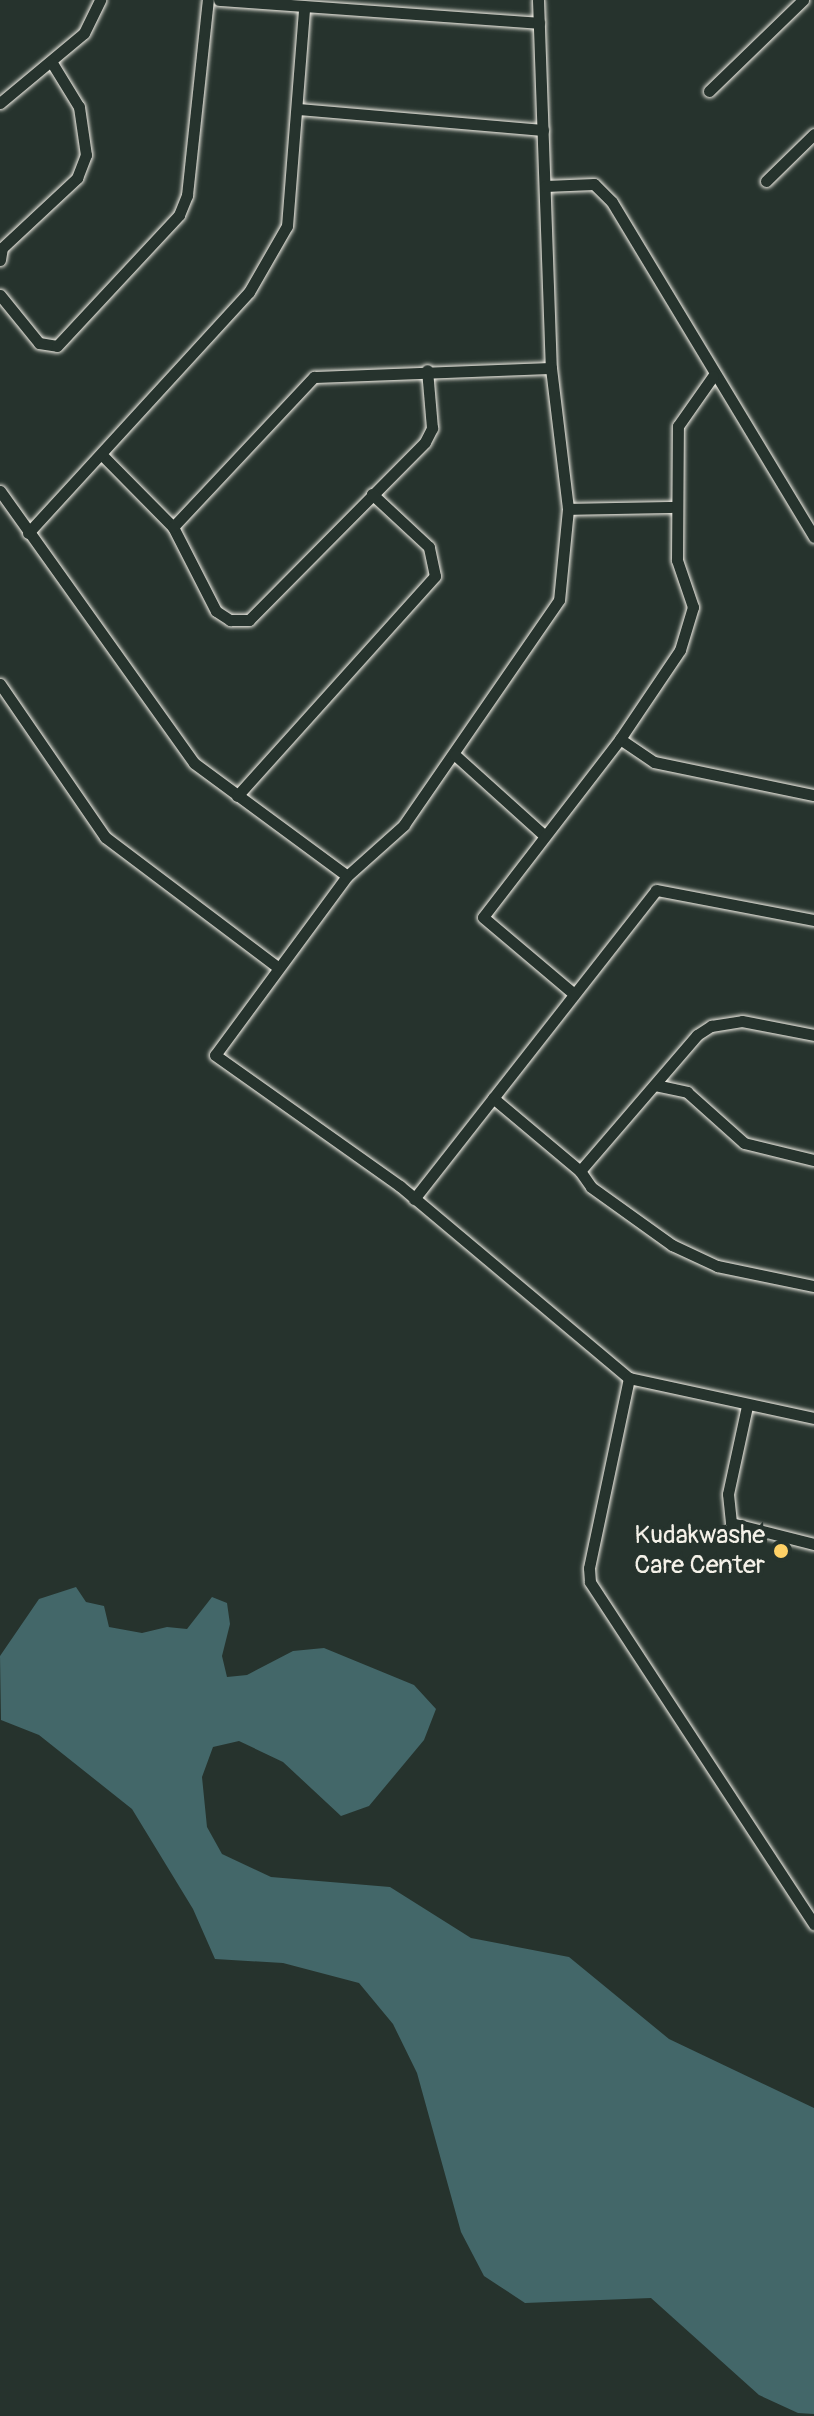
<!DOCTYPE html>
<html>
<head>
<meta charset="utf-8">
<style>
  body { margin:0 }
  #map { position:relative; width:814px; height:2416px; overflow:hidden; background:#26332d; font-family:Pangolin,sans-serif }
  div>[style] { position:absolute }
  .water>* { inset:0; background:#436769 }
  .roads { filter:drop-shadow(0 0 2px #f4f1e8) drop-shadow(0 0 2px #f4f1e8) }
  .minor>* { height:11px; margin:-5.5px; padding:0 5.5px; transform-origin:5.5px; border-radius:5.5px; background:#26332d }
  .dots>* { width:22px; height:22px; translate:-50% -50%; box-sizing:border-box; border:4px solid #26332d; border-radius:50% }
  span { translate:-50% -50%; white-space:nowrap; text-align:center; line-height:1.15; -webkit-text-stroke:8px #26332d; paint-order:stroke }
  .poi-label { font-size:26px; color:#f4f1e8 }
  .right { translate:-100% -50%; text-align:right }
</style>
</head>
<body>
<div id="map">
  <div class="water">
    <i style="clip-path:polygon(76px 1587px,86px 1602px,104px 1606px,109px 1627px,142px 1633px,167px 1627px,187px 1629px,212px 1597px,227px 1603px,230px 1624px,222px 1656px,227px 1677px,247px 1675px,293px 1651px,324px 1648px,414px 1685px,436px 1709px,424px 1740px,369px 1806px,341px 1816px,283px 1762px,239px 1741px,213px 1747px,202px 1777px,207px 1827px,222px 1854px,271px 1877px,390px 1887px,471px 1938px,569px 1957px,669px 2039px,814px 2108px,814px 2414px,798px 2413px,759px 2395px,651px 2298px,525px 2303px,484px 2276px,461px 2232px,417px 2073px,393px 2024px,359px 1983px,283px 1963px,215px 1959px,193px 1909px,132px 1809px,39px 1735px,1px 1720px,0 1656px,39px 1599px)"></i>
  </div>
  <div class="roads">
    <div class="minor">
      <i style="left:219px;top:0;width:321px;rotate:4.1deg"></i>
      <i style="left:538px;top:0;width:368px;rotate:88deg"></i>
      <i style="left:551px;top:368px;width:142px;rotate:83.1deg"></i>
      <i style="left:568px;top:509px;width:91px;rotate:95.6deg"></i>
      <i style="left:559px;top:600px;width:273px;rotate:124.6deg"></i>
      <i style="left:404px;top:825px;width:76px;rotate:138.2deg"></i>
      <i style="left:347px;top:876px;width:222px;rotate:126.4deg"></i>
      <i style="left:215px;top:1055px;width:227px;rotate:35.3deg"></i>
      <i style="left:400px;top:1186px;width:299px;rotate:40deg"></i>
      <i style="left:629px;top:1378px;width:189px;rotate:12.2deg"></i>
      <i style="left:709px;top:91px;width:131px;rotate:-44.1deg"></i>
      <i style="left:0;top:103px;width:109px;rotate:-39.8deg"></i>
      <i style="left:84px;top:33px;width:37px;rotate:-64deg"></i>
      <i style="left:298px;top:109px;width:246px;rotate:4.9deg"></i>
      <i style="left:766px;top:181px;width:67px;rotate:-44.4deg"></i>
      <i style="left:545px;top:186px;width:49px;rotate:-2.3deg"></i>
      <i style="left:594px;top:184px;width:25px;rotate:45deg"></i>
      <i style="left:612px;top:202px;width:391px;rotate:58.9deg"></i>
      <i style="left:0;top:260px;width:12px;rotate:-81deg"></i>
      <i style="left:2px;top:248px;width:103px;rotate:-43deg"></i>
      <i style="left:77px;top:178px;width:25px;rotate:-69deg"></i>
      <i style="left:86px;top:155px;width:49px;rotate:-98.3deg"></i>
      <i style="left:79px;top:107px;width:52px;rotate:-121.5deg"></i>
      <i style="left:0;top:295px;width:62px;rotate:50.9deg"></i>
      <i style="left:39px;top:343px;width:18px;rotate:9deg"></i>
      <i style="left:57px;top:346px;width:179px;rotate:-47deg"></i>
      <i style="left:179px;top:215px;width:22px;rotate:-68deg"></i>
      <i style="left:187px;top:195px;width:196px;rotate:-83.9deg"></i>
      <i style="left:103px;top:456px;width:100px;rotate:45.4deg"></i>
      <i style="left:173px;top:527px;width:94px;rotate:62.9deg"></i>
      <i style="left:216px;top:611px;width:17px;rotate:33deg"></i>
      <i style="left:230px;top:620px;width:19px"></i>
      <i style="left:249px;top:620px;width:250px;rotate:-45.3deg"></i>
      <i style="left:425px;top:442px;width:16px;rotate:-63deg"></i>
      <i style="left:432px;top:428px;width:58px;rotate:-94.9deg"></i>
      <i style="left:0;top:491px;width:334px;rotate:54.5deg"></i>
      <i style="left:194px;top:763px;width:190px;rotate:36.4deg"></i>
      <i style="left:568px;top:509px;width:108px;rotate:-1.1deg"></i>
      <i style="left:173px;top:527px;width:206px;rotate:-46.8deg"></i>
      <i style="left:314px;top:377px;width:237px;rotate:-2.2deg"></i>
      <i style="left:28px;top:533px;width:327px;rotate:-47.5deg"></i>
      <i style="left:249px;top:292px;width:76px;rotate:-60.1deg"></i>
      <i style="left:287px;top:226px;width:219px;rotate:-85.5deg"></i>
      <i style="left:0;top:684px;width:186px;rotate:55.5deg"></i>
      <i style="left:105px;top:837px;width:214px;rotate:37deg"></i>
      <i style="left:620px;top:739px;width:41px;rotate:34.1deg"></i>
      <i style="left:654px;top:762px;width:163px;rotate:11.7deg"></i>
      <i style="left:455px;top:755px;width:120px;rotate:42deg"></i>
      <i style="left:237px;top:796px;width:296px;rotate:-48deg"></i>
      <i style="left:435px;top:576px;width:30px;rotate:-102deg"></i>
      <i style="left:429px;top:547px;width:78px;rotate:-137.1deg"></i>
      <i style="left:574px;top:994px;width:119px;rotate:-139.8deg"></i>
      <i style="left:483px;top:917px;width:225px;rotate:-52.4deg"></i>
      <i style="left:620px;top:739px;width:107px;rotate:-56deg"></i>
      <i style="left:680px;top:650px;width:45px;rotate:-73.2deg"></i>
      <i style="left:693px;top:607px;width:50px;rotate:-108.8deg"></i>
      <i style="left:677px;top:560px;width:134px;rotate:-89.6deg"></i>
      <i style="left:678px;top:426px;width:61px;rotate:-55deg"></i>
      <i style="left:655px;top:1085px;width:33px;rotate:12deg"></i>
      <i style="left:687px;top:1092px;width:76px;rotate:41.8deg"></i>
      <i style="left:744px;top:1143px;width:72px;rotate:13.7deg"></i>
      <i style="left:493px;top:1098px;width:114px;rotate:40deg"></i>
      <i style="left:580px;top:1171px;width:19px;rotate:55deg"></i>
      <i style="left:591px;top:1187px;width:100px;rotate:35.6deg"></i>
      <i style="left:672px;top:1245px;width:50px;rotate:25deg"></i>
      <i style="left:717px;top:1266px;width:99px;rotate:11.7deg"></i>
      <i style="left:580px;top:1171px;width:179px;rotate:-49.3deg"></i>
      <i style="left:697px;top:1035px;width:17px;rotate:-33deg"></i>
      <i style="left:711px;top:1026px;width:31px;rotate:-9deg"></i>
      <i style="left:742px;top:1021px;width:73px;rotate:11deg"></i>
      <i style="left:414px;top:1199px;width:392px;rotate:-51.9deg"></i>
      <i style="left:656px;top:890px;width:161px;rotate:10.8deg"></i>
      <i style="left:629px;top:1378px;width:194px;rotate:101.9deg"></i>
      <i style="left:589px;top:1568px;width:14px;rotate:86deg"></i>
      <i style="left:590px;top:1582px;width:409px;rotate:56.8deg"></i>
      <i style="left:747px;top:1406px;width:90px;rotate:102.2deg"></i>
      <i style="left:728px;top:1494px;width:29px;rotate:84deg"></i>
      <i style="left:731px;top:1523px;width:86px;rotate:14.2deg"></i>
    </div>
  </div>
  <div class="dots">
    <i style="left:781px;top:1551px;background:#ffd166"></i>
  </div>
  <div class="poi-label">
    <span class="right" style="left:765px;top:1551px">Kudakwashe<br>Care Center</span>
  </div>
</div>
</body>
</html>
